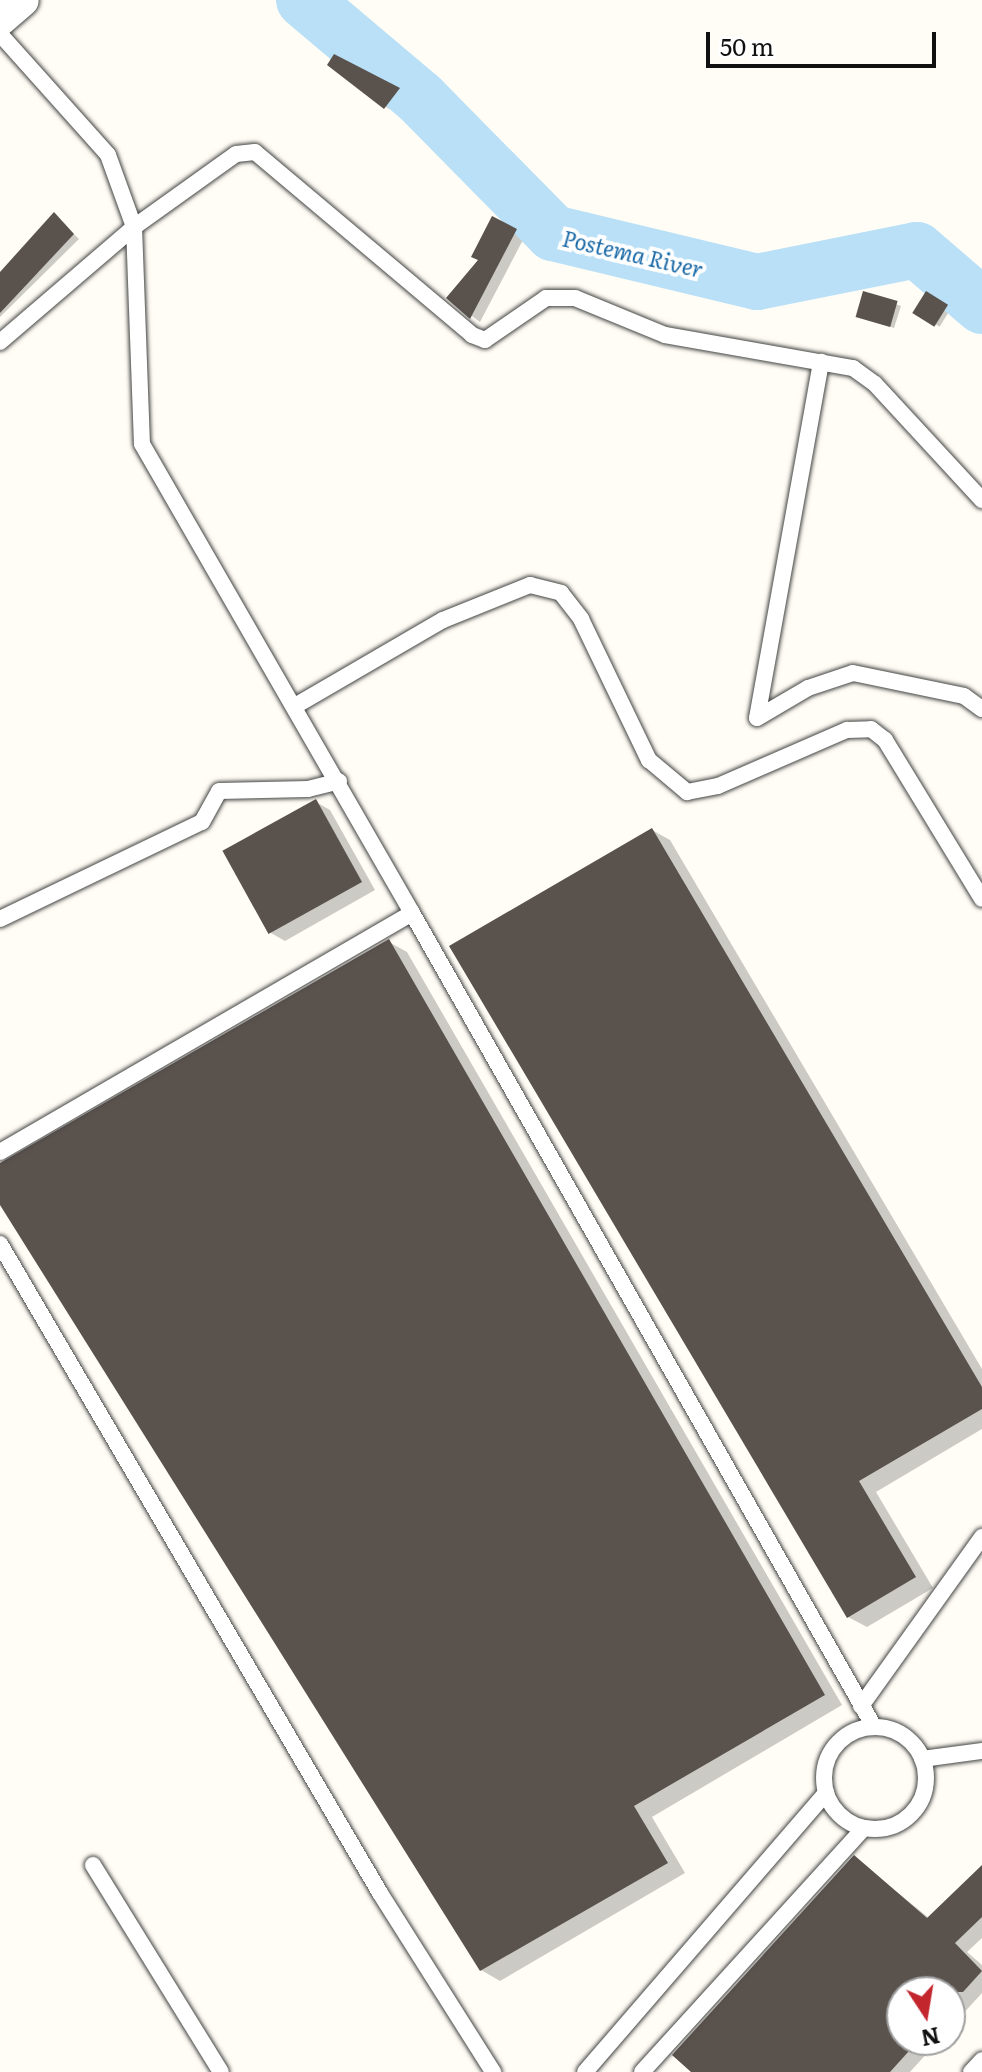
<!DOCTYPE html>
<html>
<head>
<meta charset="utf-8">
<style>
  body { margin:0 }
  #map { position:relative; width:982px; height:2072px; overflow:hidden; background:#fffdf5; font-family:Literata,serif }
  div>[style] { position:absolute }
  .shadow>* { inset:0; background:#0003; transform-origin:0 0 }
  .river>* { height:56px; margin:-28px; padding:0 28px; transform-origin:28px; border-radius:28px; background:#b9e0f7 }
  .building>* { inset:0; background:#5a524d; transform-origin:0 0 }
  .roads { filter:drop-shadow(0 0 2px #444) drop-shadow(0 0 2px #444) }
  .lane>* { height:16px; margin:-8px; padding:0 8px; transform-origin:8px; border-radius:8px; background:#fff }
  .lane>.ring { margin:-8px; padding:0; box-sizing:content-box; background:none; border:16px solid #fff; border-radius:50% }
  .street>* { height:32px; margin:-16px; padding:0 16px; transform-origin:16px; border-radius:16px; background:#fff }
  span { translate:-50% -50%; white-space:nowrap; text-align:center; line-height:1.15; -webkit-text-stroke:8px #fff; paint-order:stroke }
  .water-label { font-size:22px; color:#1768a6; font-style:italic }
  .north { position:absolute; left:886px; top:1976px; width:80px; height:80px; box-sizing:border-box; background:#fff; border:2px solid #a0a0a0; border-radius:50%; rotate:168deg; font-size:22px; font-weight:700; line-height:32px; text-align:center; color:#111 }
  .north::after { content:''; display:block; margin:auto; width:28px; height:36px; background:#c4262e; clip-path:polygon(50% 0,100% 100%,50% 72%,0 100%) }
  .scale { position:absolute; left:706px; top:32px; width:230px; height:36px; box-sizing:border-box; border:4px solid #111; border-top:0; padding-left:10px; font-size:24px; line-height:28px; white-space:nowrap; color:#111; -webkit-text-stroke:6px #fff; paint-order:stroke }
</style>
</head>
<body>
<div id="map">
  <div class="shadow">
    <i style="clip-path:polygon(335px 57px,403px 92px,389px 109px,330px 65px)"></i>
    <i style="clip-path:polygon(54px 215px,79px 239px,0 317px,0 281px)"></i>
    <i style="clip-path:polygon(493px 219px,525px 236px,480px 322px,448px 298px,480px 260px)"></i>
    <i style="clip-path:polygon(864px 293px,901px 306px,894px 328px,861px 318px)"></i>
    <i style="left:927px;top:294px;width:28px;height:21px;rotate:32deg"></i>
    <i style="clip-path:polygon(316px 802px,330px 810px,375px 890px,285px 941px,271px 933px)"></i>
    <i style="clip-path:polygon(652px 830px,670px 840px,982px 1369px,982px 1429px,876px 1492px,933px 1588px,867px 1627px,848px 1617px)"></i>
    <i style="clip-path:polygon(389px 942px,407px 952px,842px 1705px,652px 1817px,685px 1873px,500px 1981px,481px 1970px,0 1202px,0 1165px)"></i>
    <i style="clip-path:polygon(855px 1858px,929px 1918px,982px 1868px,982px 1938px,967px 1952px,982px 1965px,982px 1993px,950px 2028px,950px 1992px,902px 1992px,902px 2040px,939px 2040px,910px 2072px,694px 2072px)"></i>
  </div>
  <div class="river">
    <i style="left:304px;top:0;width:152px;rotate:40.2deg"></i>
    <i style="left:420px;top:98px;width:190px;rotate:45.4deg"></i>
    <i style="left:553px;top:233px;width:210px;rotate:13.5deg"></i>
    <i style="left:757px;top:282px;width:163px;rotate:-11.3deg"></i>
    <i style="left:917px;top:250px;width:86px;rotate:40.7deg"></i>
  </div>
  <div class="building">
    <i style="clip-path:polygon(334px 54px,400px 88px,384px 109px,327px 65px)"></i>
    <i style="clip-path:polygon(54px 212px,74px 234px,0 313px,0 272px)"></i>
    <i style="clip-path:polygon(492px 216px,517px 229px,470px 319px,446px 298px,478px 260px,471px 257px)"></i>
    <i style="left:863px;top:291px;width:36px;height:27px;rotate:16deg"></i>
    <i style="left:926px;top:291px;width:26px;height:26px;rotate:32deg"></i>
    <i style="left:316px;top:799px;width:95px;height:107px;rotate:61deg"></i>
    <i style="clip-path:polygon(652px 828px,982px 1387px,982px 1409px,859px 1481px,916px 1577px,847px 1618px,449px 946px)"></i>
    <i style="clip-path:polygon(389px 939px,825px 1695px,634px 1806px,668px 1863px,480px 1971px,0 1205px,0 1163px)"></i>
    <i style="clip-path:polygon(854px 1855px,927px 1918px,982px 1865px,982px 1917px,955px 1943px,982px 1971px,963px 1992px,902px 1992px,902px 2040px,919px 2040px,890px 2072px,691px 2072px,672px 2055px)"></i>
  </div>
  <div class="roads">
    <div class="lane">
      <i style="left:0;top:34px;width:162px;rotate:48.2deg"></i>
      <i style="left:108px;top:155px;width:77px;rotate:70.1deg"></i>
      <i style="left:134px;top:227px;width:217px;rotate:87.9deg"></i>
      <i style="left:142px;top:444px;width:541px;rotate:60.07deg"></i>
      <i style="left:0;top:342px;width:177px;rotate:-40.6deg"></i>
      <i style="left:134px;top:227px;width:125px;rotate:-35.6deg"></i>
      <i style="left:236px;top:154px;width:19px;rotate:-6deg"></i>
      <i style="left:255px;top:152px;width:284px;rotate:40.1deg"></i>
      <i style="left:472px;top:335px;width:14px;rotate:21deg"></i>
      <i style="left:485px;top:340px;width:74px;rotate:-34.5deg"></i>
      <i style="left:546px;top:298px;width:29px"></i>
      <i style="left:575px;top:298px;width:97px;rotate:22.3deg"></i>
      <i style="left:665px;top:335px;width:191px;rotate:10deg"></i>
      <i style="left:853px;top:368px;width:27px;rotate:36deg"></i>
      <i style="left:875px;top:384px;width:158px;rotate:47.3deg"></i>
      <i style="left:295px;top:706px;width:171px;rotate:-30.2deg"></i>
      <i style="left:443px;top:620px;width:94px;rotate:-21.9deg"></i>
      <i style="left:530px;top:585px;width:32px;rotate:14deg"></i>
      <i style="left:561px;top:593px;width:33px;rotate:52deg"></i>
      <i style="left:581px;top:619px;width:157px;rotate:64.3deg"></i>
      <i style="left:649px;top:760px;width:50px;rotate:40.1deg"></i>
      <i style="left:687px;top:792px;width:32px;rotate:-11deg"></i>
      <i style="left:718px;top:786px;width:141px;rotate:-23.5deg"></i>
      <i style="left:847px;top:730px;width:24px;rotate:-2deg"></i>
      <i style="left:871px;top:729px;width:18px;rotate:38deg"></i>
      <i style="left:885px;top:740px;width:186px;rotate:58.6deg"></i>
      <i style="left:757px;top:718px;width:362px;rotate:-79.8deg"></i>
      <i style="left:757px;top:718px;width:59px;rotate:-30.5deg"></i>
      <i style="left:808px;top:688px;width:47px;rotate:-18.4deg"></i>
      <i style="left:853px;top:673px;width:113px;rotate:11.7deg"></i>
      <i style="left:964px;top:696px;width:22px;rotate:36deg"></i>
      <i style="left:0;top:919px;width:224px;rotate:-25.7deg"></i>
      <i style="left:202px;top:822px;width:35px;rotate:-61deg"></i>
      <i style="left:219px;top:791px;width:89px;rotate:-1.3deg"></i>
      <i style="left:308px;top:789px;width:32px;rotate:-14deg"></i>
      <i style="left:0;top:1152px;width:476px;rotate:-30.1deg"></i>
      <i style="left:412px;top:913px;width:936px;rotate:60.42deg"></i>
      <i style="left:0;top:1244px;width:752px;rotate:59.65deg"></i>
      <i style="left:380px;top:1893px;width:212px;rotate:57.7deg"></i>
      <i style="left:861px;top:1706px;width:208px;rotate:-54.4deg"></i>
      <i class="ring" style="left:824px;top:1727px;width:86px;height:86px"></i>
      <i style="left:922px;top:1759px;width:61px;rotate:-7.6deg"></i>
      <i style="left:93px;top:1865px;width:243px;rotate:58.3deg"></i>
      <i style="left:585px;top:2072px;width:369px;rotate:-49.2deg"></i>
      <i style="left:642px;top:2072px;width:330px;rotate:-47.7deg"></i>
      <i style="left:971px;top:2072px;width:16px;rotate:-47deg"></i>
    </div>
    <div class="street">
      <i style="left:0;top:20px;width:30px;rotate:-41deg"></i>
    </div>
  </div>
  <div class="water-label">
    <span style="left:633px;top:253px;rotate:13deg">Postema River</span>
  </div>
  <div class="north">N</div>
  <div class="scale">50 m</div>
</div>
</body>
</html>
